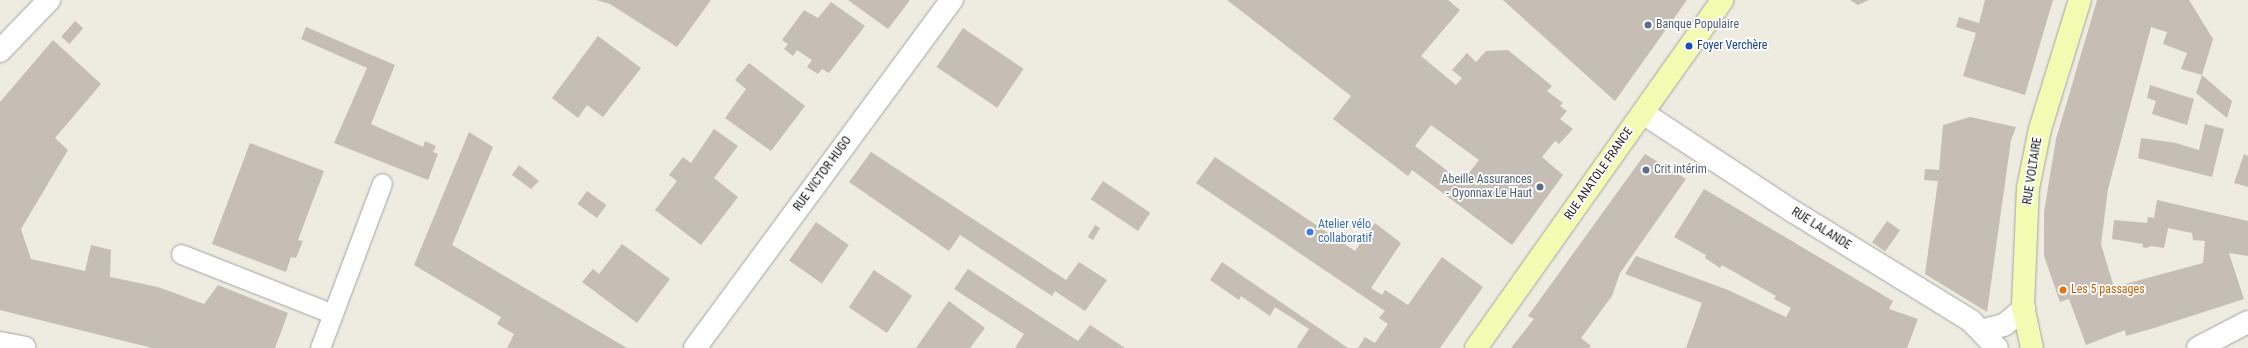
<!DOCTYPE html>
<html>
<head>
<meta charset="utf-8">
<style>
  body { margin:0 }
  #map { position:relative; width:2248px; height:348px; overflow:hidden; background:#eeebe1; font-family:"Roboto Condensed",sans-serif }
  div>[style] { position:absolute }
  .building>* { inset:0; background:#c6bdb4; transform-origin:0 0 }
  .roads { filter:drop-shadow(0 0 1px #a3a3a3) drop-shadow(0 0 1px #a3a3a3) }
  .lane>* { height:19px; margin:-9.5px; padding:0 9.5px; transform-origin:9.5px; border-radius:9.5px; background:#fff }
  .street>* { height:22px; margin:-11px; padding:0 11px; transform-origin:11px; border-radius:11px; background:#fff }
  .secondary>* { height:22px; margin:-11px; padding:0 11px; transform-origin:11px; border-radius:11px; background:#f3fbb2 }
  .dots>* { width:11px; height:11px; translate:-50% -50%; box-sizing:border-box; border:2px solid #fff; border-radius:50% }
  span { translate:-50% -50%; white-space:nowrap; text-align:center; line-height:1.15; -webkit-text-stroke:3.5px #fff; paint-order:stroke }
  .service-label { font-size:12px; color:#4e5e75 }
  .left { translate:0 -50%; text-align:left }
  .right { translate:-100% -50%; text-align:right }
  .transit-label { font-size:12px; color:#164399 }
  .street-label { font-size:12px; color:#1c1c1c }
  .shop-label { font-size:12px; color:#366cbe }
  .food-label { font-size:12px; color:#c56008 }
</style>
</head>
<body>
<div id="map">
  <div class="building">
    <i style="clip-path:polygon(596px 0,711px 0,677px 47px,610px 4px)"></i>
    <i style="clip-path:polygon(848px 0,910px 0,888px 29px)"></i>
    <i style="clip-path:polygon(evenodd,1227px 0,1448px 0,1460px 10px,1421px 56px,1456px 85px,1462px 78px,1452px 70px,1467px 53px,1476px 62px,1486px 51px,1508px 50px,1552px 86px,1547px 91px,1563px 103px,1560px 106px,1567px 111px,1560px 119px,1573px 129px,1559px 144px,1555px 141px,1542px 157px,1563px 175px,1512px 245px,1412px 170px,1408px 176px,1333px 119px,1351px 96px,1227px 0,1431px 125px,1479px 160px,1462px 182px,1415px 146px,1431px 125px)"></i>
    <i style="clip-path:polygon(1503px 0,1687px 0,1615px 101px)"></i>
    <i style="clip-path:polygon(1850px 0,1869px 0,1858px 5px)"></i>
    <i style="clip-path:polygon(1985px 0,2053px 0,2025px 95px,1963px 76px,1976px 33px,1956px 27px,1959px 17px,1979px 23px)"></i>
    <i style="clip-path:polygon(2097px 0,2189px 0,2213px 39px,2202px 75px,2232px 101px,2227px 118px,2196px 93px,2202px 75px,2181px 69px,2187px 53px,2163px 44px,2167px 32px,2151px 27px,2108px 189px,2101px 244px,2114px 287px,2203px 263px,2205px 241px,2193px 240px,2192px 233px,2168px 228px,2164px 248px,2151px 246px,2146px 248px,2142px 247px,2143px 244px,2112px 239px,2114px 220px,2147px 223px,2148px 217px,2154px 218px,2157px 200px,2248px 221px,2248px 256px,2229px 253px,2244px 299px,2151px 329px,2126px 336px,2125px 330px,2086px 345px,2069px 299px,2060px 302px,2044px 256px,2044px 212px,2056px 139px)"></i>
    <i style="clip-path:polygon(831px 2px,865px 26px,829px 73px,822px 69px,818px 74px,807px 67px,812px 60px,797px 50px,793px 56px,784px 49px,788px 44px,782px 40px,804px 10px,818px 18px)"></i>
    <i style="left:75px;top:21px;width:11px;height:21px;rotate:41deg"></i>
    <i style="clip-path:polygon(306px 27px,395px 65px,371px 124px,423px 147px,425px 141px,436px 146px,433px 152px,438px 154px,428px 180px,334px 143px,367px 68px,301px 39px)"></i>
    <i style="left:963px;top:28px;width:73px;height:47px;rotate:34deg"></i>
    <i style="clip-path:polygon(598px 36px,641px 68px,603px 117px,587px 105px,578px 118px,552px 98px)"></i>
    <i style="clip-path:polygon(53px 40px,101px 84px,55px 138px,68px 150px,21px 229px,31px 259px,85px 271px,91px 245px,111px 250px,110px 277px,158px 287px,204px 304px,218px 285px,288px 313px,275px 348px,152px 348px,0 310px,0 102px)"></i>
    <i style="clip-path:polygon(749px 63px,805px 106px,771px 151px,725px 118px,746px 89px,735px 80px)"></i>
    <i style="clip-path:polygon(2150px 85px,2194px 99px,2187px 125px,2152px 114px,2156px 101px,2147px 98px)"></i>
    <i style="clip-path:polygon(1970px 117px,2016px 127px,2011px 140px,1987px 312px,1925px 274px,1938px 181px,1924px 180px,1925px 169px,1939px 170px,1943px 125px)"></i>
    <i style="clip-path:polygon(2205px 124px,2224px 129px,2212px 177px,2138px 158px,2141px 138px,2176px 143px,2199px 150px)"></i>
    <i style="clip-path:polygon(714px 129px,738px 146px,714px 178px,738px 197px,701px 245px,655px 210px,677px 181px,669px 175px,683px 157px,691px 163px)"></i>
    <i style="clip-path:polygon(469px 132px,493px 147px,452px 245px,627px 348px,507px 348px,514px 334px,497px 324px,501px 317px,414px 265px)"></i>
    <i style="clip-path:polygon(250px 143px,324px 171px,298px 240px,303px 241px,296px 258px,291px 257px,286px 272px,212px 244px)"></i>
    <i style="clip-path:polygon(871px 152px,1066px 280px,1079px 262px,1107px 280px,1085px 311px,1055px 291px,1052px 296px,960px 235px,949px 251px,849px 182px)"></i>
    <i style="clip-path:polygon(1645px 154px,1686px 179px,1620px 273px,1612px 296px,1581px 338px,1591px 346px,1589px 348px,1511px 348px,1534px 319px,1528px 316px)"></i>
    <i style="clip-path:polygon(2244px 154px,2248px 156px,2248px 187px,2234px 183px)"></i>
    <i style="clip-path:polygon(1215px 157px,1355px 251px,1375px 223px,1401px 243px,1371px 288px,1382px 295px,1385px 290px,1408px 305px,1442px 257px,1483px 287px,1440px 348px,1358px 348px,1365px 337px,1375px 343px,1388px 324px,1379px 318px,1385px 311px,1196px 183px)"></i>
    <i style="clip-path:polygon(519px 165px,539px 181px,531px 189px,512px 175px)"></i>
    <i style="left:1103px;top:181px;width:57px;height:22px;rotate:34deg"></i>
    <i style="clip-path:polygon(1704px 189px,1893px 301px,1889px 309px,1918px 319px,1907px 348px,1686px 348px,1702px 303px,1625px 274px,1636px 256px,1728px 290px,1786px 317px,1791px 308px,1774px 299px,1776px 296px,1722px 265px,1720px 268px,1705px 258px,1706px 255px,1674px 237px)"></i>
    <i style="left:587px;top:191px;width:24px;height:16px;rotate:36deg"></i>
    <i style="left:1887px;top:221px;width:16px;height:26px;rotate:35deg"></i>
    <i style="left:816px;top:222px;width:40px;height:47px;rotate:35deg"></i>
    <i style="left:1095px;top:225px;width:6px;height:14px;rotate:31deg"></i>
    <i style="clip-path:polygon(622px 244px,670px 279px,637px 323px,582px 282px,593px 269px,599px 274px)"></i>
    <i style="clip-path:polygon(1222px 262px,1348px 348px,1299px 348px,1297px 347px,1309px 329px,1275px 307px,1270px 316px,1241px 296px,1239px 300px,1210px 280px)"></i>
    <i style="clip-path:polygon(968px 269px,1078px 341px,1090px 325px,1125px 348px,1015px 348px,1024px 334px,954px 289px)"></i>
    <i style="left:874px;top:270px;width:46px;height:45px;rotate:34deg"></i>
    <i style="clip-path:polygon(949px 301px,985px 328px,970px 348px,916px 348px)"></i>
  </div>
  <div class="roads">
    <div class="lane">
      <i style="left:181px;top:254px;width:163px;rotate:21.5deg"></i>
      <i style="left:320px;top:348px;width:176px;rotate:-69.4deg"></i>
    </div>
    <div class="street">
      <i style="left:0;top:51px;width:71px;rotate:-46.1deg"></i>
      <i style="left:1643px;top:113px;width:181px;rotate:33.3deg"></i>
      <i style="left:1794px;top:212px;width:208px;rotate:31.6deg"></i>
      <i style="left:1971px;top:321px;width:37px;rotate:46deg"></i>
      <i style="left:1981px;top:331px;width:24px;rotate:-15deg"></i>
      <i style="left:2004px;top:325px;width:26px;rotate:-39deg"></i>
      <i style="left:0;top:343px;width:25px;rotate:11deg"></i>
      <i style="left:695px;top:348px;width:433px;rotate:-53.6deg"></i>
      <i style="left:2198px;top:348px;width:56px;rotate:-27.5deg"></i>
    </div>
    <div class="secondary">
      <i style="left:1476px;top:348px;width:426px;rotate:-54.7deg"></i>
      <i style="left:2032px;top:348px;width:43px;rotate:-102.1deg"></i>
      <i style="left:2023px;top:306px;width:118px;rotate:-87.6deg"></i>
      <i style="left:2028px;top:188px;width:60px;rotate:-78.5deg"></i>
      <i style="left:2040px;top:129px;width:135px;rotate:-72.8deg"></i>
    </div>
  </div>
  <div class="dots">
    <i style="left:1648px;top:25px;background:#5c6f8a"></i>
    <i style="left:1689px;top:46px;background:#1a4fb4"></i>
    <i style="left:1646px;top:170px;background:#5c6f8a"></i>
    <i style="left:1540px;top:187px;background:#5c6f8a"></i>
    <i style="left:1310px;top:232px;background:#3f7fe0"></i>
    <i style="left:2063px;top:290px;background:#e8710a"></i>
  </div>
  <div class="service-label">
    <span class="left" style="left:1656px;top:25px">Banque Populaire</span>
    <span class="left" style="left:1654px;top:170px">Crit intérim</span>
    <span class="right" style="left:1532px;top:187px">Abeille Assurances<br>- Oyonnax Le Haut</span>
  </div>
  <div class="transit-label">
    <span class="left" style="left:1697px;top:46px">Foyer Verchère</span>
  </div>
  <div class="street-label">
    <span style="left:2033px;top:171px;rotate:-81deg">RUE VOLTAIRE</span>
    <span style="left:823px;top:174px;rotate:-54deg">RUE VICTOR HUGO</span>
    <span style="left:1599px;top:174px;rotate:-55deg">RUE ANATOLE FRANCE</span>
    <span style="left:1821px;top:229px;rotate:32deg">RUE LALANDE</span>
  </div>
  <div class="shop-label">
    <span class="left" style="left:1318px;top:232px">Atelier vélo<br>collaboratif</span>
  </div>
  <div class="food-label">
    <span class="left" style="left:2071px;top:290px">Les 5 passages</span>
  </div>
</div>
</body>
</html>
